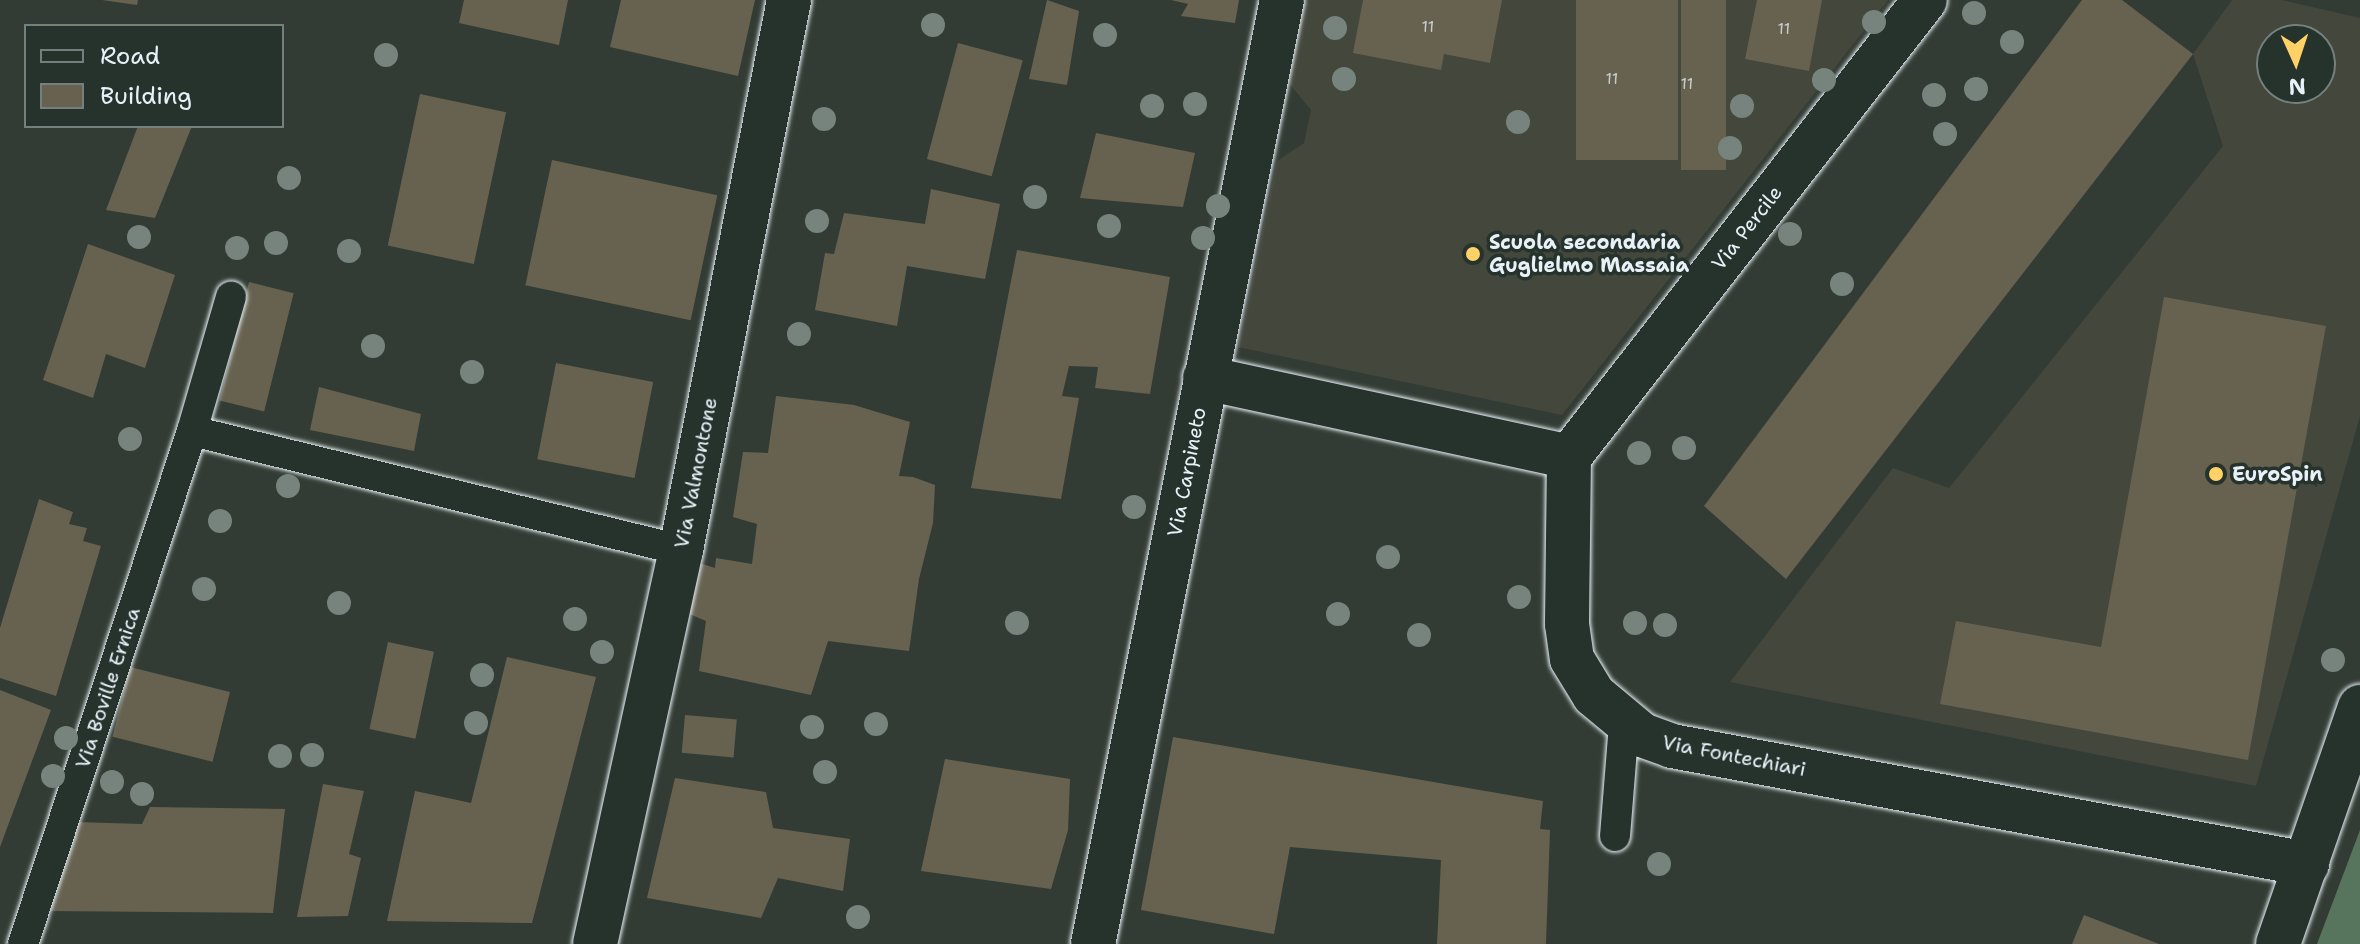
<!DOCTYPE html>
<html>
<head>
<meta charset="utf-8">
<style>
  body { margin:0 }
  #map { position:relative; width:2360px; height:944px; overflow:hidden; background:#333c34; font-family:"Shantell Sans",sans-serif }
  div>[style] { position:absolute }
  .built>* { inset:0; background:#43473c }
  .green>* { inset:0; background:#57745c }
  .building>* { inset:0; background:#676250; transform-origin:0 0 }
  .roads { filter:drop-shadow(0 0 2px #e8f1f8) drop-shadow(0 0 2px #e8f1f8) }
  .service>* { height:30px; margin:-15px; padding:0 15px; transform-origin:15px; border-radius:15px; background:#26332d }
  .minor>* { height:44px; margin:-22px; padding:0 22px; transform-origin:22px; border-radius:22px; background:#26332d }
  .secondary>* { height:44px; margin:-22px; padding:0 22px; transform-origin:22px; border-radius:22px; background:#26332d }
  .trees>* { width:24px; height:24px; margin:-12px; border-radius:50%; background:#77847e }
  .dots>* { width:22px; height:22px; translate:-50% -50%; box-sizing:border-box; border:4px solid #26332d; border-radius:50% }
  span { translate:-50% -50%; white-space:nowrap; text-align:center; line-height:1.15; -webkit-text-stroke:7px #26332d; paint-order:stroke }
  .number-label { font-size:16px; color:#c8cdce }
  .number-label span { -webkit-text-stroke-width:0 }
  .street-label { font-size:20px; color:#e8f1f8 }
  .poi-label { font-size:20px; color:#e8f1f8; font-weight:700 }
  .left { translate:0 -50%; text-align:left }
  .legend { position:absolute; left:24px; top:24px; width:260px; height:104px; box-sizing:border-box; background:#26332d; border:2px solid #747f7e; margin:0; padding:10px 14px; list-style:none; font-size:24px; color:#e8f1f8 }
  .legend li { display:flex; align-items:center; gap:16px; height:40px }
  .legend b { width:40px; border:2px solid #747f7e }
  .north { position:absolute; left:2256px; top:24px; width:80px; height:80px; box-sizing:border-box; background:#26332d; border:2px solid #747f7e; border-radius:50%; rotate:177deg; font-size:22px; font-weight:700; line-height:32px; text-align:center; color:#e8f1f8 }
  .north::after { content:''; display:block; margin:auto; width:28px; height:36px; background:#ffd166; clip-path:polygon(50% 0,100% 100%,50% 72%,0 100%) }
</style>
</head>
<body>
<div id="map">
  <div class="built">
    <i style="clip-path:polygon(1305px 0,1888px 0,1562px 415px,1238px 347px,1277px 161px,1304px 143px,1311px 110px,1288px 82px)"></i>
    <i style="clip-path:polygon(evenodd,2232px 0,2282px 0,2360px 18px,2360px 416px,2256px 786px,1730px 682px,1893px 468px,1949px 488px,2223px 146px,2193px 54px,2232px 0,2272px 40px,2320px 40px,2320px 88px,2272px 88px,2272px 40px)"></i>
  </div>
  <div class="green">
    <i style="clip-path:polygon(2360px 830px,2360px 944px,2317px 944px)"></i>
  </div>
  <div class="building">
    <i style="clip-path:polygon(102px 0,138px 0,137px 5px)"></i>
    <i style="clip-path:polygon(464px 0,568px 0,559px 45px,459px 23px)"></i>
    <i style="clip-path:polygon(621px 0,755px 0,738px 76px,610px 47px)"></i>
    <i style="clip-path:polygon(1047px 0,1079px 11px,1067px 85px,1029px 79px)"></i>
    <i style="clip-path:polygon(1171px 0,1239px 0,1235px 23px,1181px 16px,1188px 4px)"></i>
    <i style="clip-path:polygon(1363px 0,1502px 0,1490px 63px,1444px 54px,1441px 70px,1353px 53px)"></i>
    <i style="left:1576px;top:0;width:102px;height:160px"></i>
    <i style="left:1681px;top:0;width:45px;height:170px"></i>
    <i style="clip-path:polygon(1757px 0,1822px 0,1809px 71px,1745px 59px)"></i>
    <i style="clip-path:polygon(2082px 0,2122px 0,2193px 54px,1786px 579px,1704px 506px)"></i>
    <i style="left:958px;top:43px;width:67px;height:120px;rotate:15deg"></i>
    <i style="left:420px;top:94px;width:88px;height:155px;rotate:12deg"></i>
    <i style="clip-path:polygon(138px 126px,192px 126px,155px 218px,106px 210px)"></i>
    <i style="clip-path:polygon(1096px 133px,1195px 153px,1183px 207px,1080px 198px)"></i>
    <i style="left:552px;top:160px;width:169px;height:128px;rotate:12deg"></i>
    <i style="clip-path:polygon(931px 189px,1000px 204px,985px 279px,907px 266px,897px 326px,815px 310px,825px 253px,834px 254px,844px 213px,925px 224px)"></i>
    <i style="clip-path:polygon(88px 244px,175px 275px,145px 368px,106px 354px,93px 398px,43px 380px)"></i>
    <i style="clip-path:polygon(1017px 250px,1170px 277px,1150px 394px,1095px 388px,1098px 367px,1069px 366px,1062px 396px,1079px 398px,1061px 499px,971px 488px)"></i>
    <i style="left:249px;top:282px;width:46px;height:122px;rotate:14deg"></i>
    <i style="clip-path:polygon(2164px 297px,2326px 326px,2248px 760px,1940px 704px,1956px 621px,2101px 647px)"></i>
    <i style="left:556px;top:363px;width:99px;height:98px;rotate:11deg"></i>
    <i style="clip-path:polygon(319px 387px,421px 414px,414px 451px,310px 430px)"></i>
    <i style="clip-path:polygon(776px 396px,854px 405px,910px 422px,899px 476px,913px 477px,935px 485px,933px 523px,919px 579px,909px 651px,828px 641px,811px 695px,699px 671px,706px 621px,685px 612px,696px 562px,715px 568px,716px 558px,752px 564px,757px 524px,733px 517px,743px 452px,768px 453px)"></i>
    <i style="clip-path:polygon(39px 499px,73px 512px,69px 524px,87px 528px,83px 541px,101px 546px,56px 696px,0 678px,0 628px)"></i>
    <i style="left:388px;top:642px;width:47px;height:89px;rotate:12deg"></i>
    <i style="clip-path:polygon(507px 657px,596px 677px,532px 923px,387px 921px,415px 791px,471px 803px)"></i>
    <i style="left:130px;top:667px;width:103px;height:72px;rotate:14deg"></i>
    <i style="clip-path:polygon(0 690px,51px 710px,0 847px)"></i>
    <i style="left:685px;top:715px;width:52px;height:38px;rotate:5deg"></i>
    <i style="clip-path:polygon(1173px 737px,1543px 801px,1540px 829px,1550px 830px,1546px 944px,1437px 944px,1441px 860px,1290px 847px,1274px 934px,1141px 910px)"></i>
    <i style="clip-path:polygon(945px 759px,1070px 779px,1068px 830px,1051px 889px,921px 871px)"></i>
    <i style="clip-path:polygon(675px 778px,766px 792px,773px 828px,850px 839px,843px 891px,778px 878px,761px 918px,647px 898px)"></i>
    <i style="clip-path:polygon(323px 784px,364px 791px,349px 854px,361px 858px,348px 916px,297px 917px)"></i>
    <i style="clip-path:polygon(150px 807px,285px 809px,273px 913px,48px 911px,76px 822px,142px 824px)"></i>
    <i style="clip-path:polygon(2084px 915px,2159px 944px,2072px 944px)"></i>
  </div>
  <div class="roads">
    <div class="service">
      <i style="left:192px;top:431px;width:503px;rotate:13.68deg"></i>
      <i style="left:1615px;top:836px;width:112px;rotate:-85.4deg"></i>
      <i style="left:23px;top:944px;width:540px;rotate:-71.77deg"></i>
      <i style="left:192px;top:431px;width:140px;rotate:-73.8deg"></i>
    </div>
    <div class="minor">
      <i style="left:1205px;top:378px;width:372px;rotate:12.2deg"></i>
      <i style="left:1569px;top:457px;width:167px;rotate:90.7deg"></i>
      <i style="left:1567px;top:624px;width:35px;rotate:82deg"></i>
      <i style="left:1572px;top:659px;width:42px;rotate:58.6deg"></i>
      <i style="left:1594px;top:695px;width:62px;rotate:39.8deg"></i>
      <i style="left:1642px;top:735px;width:32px;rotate:20deg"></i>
      <i style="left:1672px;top:746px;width:646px;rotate:10.53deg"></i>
      <i style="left:1569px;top:457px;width:579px;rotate:-52.08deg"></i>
      <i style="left:595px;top:944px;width:403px;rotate:-77.7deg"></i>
      <i style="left:681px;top:550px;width:561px;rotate:-78.89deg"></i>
      <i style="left:1093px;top:944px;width:963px;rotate:-78.68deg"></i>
    </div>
    <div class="secondary">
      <i style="left:2278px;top:944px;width:251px;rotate:-70.9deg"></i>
    </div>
  </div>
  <div class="trees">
    <i style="left:1974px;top:13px"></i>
    <i style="left:1874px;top:22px"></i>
    <i style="left:933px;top:25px"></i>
    <i style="left:1335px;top:28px"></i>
    <i style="left:1105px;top:35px"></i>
    <i style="left:2012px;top:42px"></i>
    <i style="left:386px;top:55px"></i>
    <i style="left:1344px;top:79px"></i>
    <i style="left:1824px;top:80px"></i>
    <i style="left:1976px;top:89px"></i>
    <i style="left:1934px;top:95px"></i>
    <i style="left:1195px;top:104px"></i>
    <i style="left:1152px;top:106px"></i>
    <i style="left:1742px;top:106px"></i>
    <i style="left:824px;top:119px"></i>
    <i style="left:1518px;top:122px"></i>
    <i style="left:1945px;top:134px"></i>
    <i style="left:1730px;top:148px"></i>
    <i style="left:289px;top:178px"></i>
    <i style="left:1035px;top:197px"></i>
    <i style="left:1218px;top:206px"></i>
    <i style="left:817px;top:221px"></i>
    <i style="left:1109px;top:226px"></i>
    <i style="left:1790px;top:234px"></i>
    <i style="left:139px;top:237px"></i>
    <i style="left:1203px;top:238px"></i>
    <i style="left:276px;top:243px"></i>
    <i style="left:237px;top:248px"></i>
    <i style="left:349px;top:251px"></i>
    <i style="left:1842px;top:284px"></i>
    <i style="left:799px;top:334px"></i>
    <i style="left:373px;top:346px"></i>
    <i style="left:472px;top:372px"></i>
    <i style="left:130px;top:439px"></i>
    <i style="left:1684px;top:448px"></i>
    <i style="left:1639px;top:453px"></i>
    <i style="left:288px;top:486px"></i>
    <i style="left:1134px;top:507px"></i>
    <i style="left:220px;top:521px"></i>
    <i style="left:1388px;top:557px"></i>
    <i style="left:204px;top:589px"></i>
    <i style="left:1519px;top:597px"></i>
    <i style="left:339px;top:603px"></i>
    <i style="left:1338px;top:614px"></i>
    <i style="left:575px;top:619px"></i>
    <i style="left:1017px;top:623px"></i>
    <i style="left:1635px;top:623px"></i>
    <i style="left:1665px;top:625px"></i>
    <i style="left:1419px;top:635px"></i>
    <i style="left:602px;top:652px"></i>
    <i style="left:2333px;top:660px"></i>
    <i style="left:482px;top:675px"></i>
    <i style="left:476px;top:723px"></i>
    <i style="left:876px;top:724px"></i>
    <i style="left:812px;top:727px"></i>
    <i style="left:66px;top:738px"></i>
    <i style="left:312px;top:755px"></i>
    <i style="left:280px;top:756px"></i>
    <i style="left:825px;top:772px"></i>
    <i style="left:53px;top:776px"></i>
    <i style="left:112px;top:782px"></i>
    <i style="left:142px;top:794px"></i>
    <i style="left:1659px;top:864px"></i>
    <i style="left:858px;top:917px"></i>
  </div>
  <div class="dots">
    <i style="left:1473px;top:254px;background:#ffd166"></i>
    <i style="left:2216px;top:474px;background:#ffd166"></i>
  </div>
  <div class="number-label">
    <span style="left:1428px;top:27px">11</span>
    <span style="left:1784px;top:29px">11</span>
    <span style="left:1612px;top:79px">11</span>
    <span style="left:1687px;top:84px">11</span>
  </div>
  <div class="street-label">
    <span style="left:1747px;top:228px;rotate:-52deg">Via Percile</span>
    <span style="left:1187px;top:472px;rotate:-79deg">Via Carpineto</span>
    <span style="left:696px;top:473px;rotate:-79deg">Via Valmontone</span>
    <span style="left:108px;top:688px;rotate:-72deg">Via Boville Ernica</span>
    <span style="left:1734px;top:756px;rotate:11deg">Via Fontechiari</span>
  </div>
  <div class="poi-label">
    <span class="left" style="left:1489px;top:254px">Scuola secondaria<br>Guglielmo Massaia</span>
    <span class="left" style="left:2232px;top:474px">EuroSpin</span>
  </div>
  <ul class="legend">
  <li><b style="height:10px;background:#26332d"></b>Road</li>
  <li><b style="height:22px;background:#676250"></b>Building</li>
  </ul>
  <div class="north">N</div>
</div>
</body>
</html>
